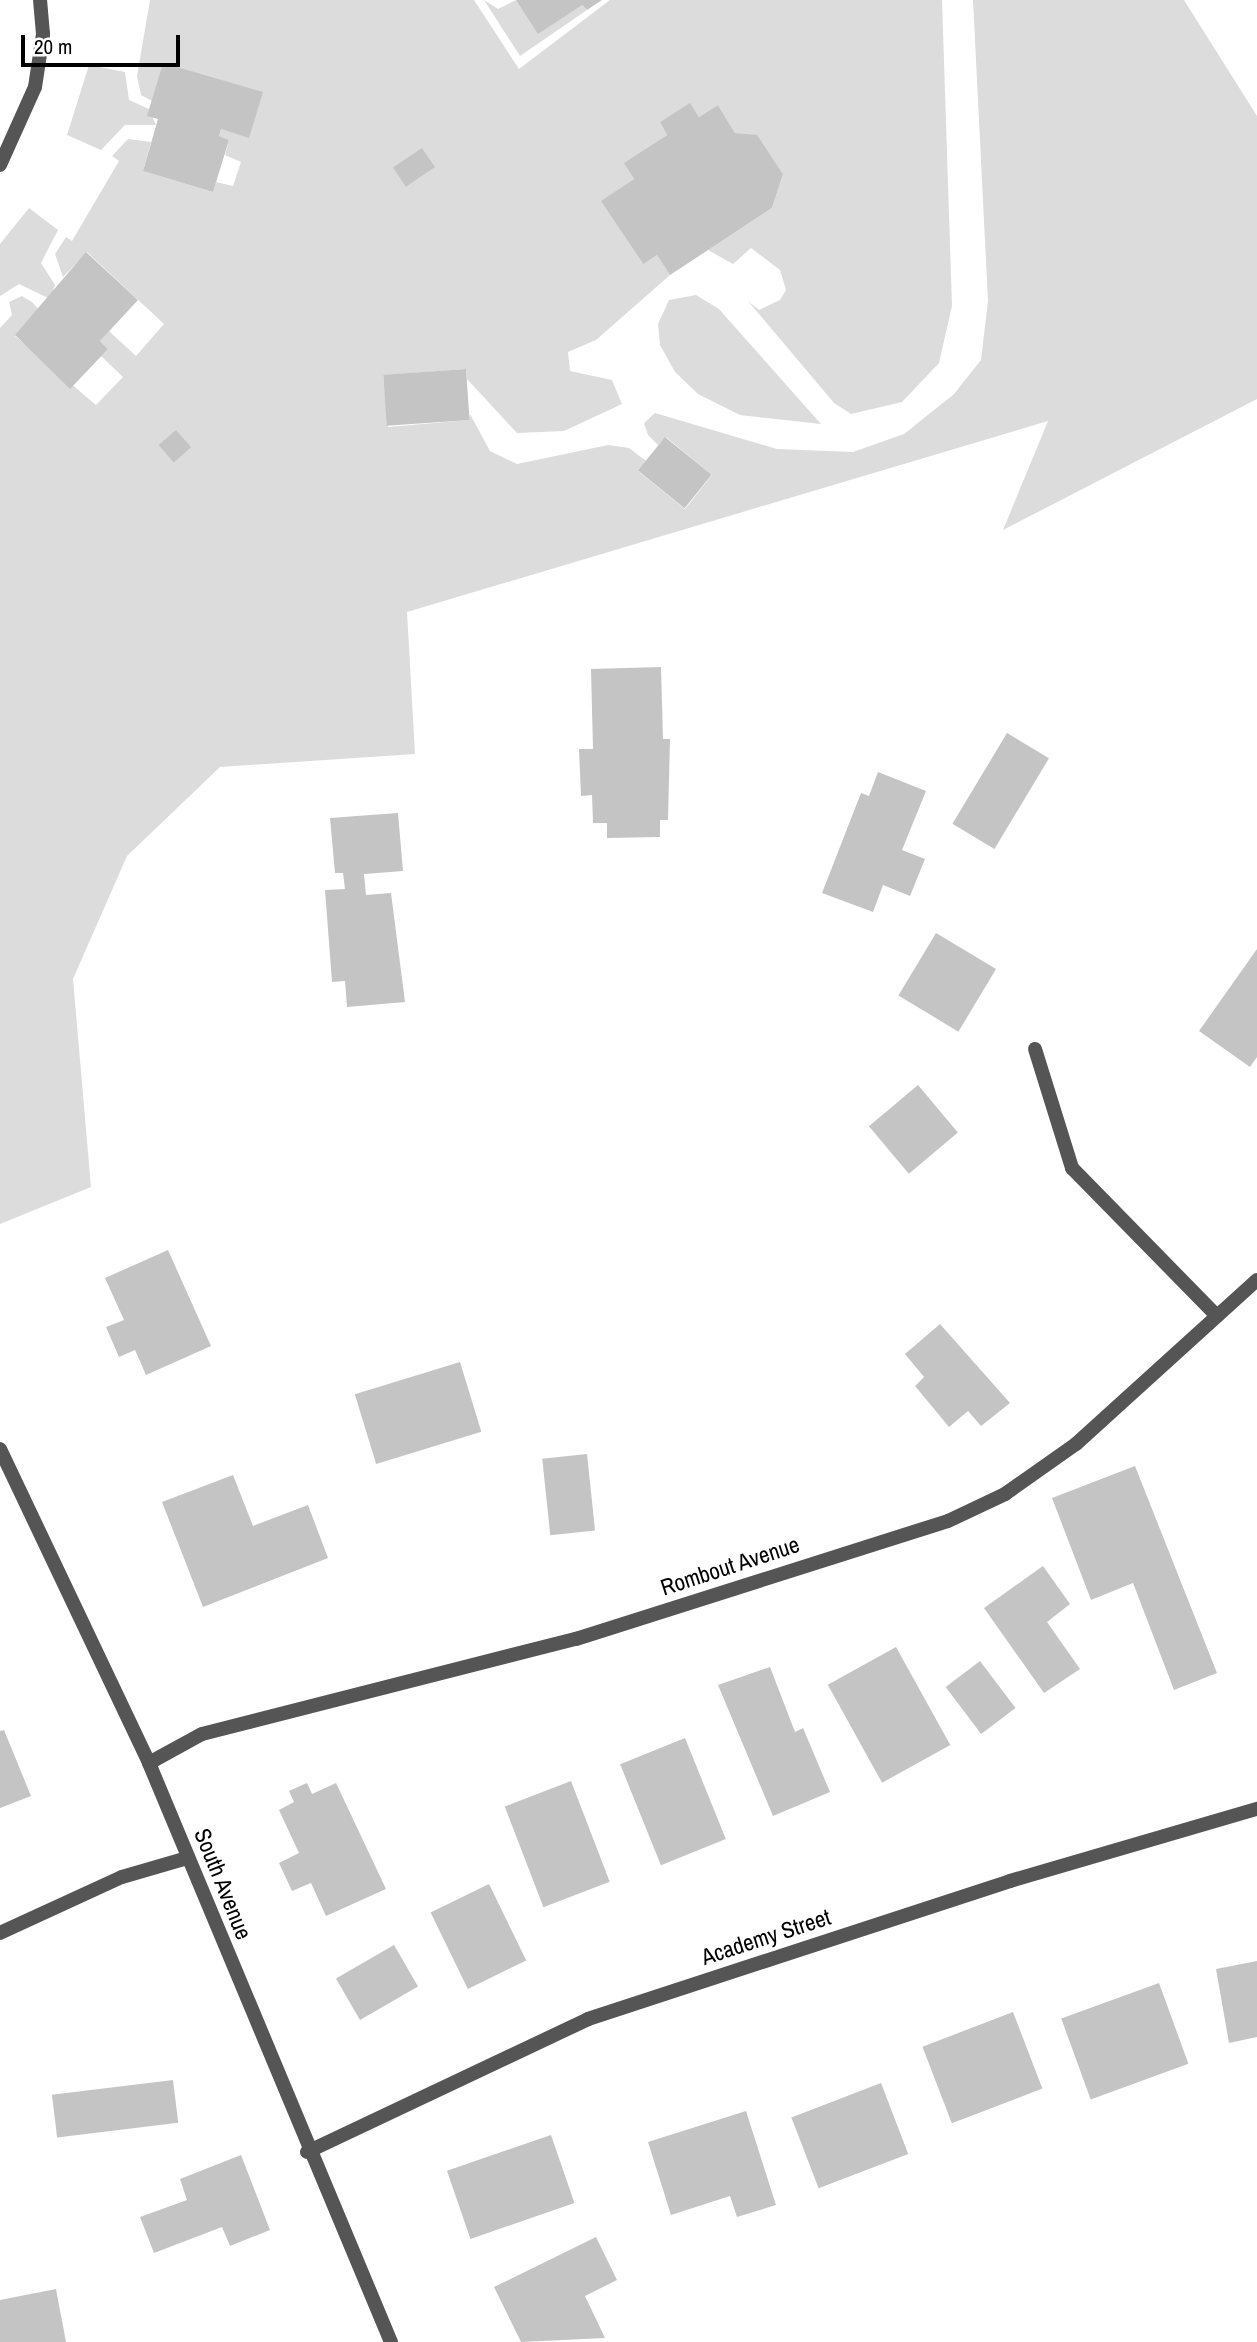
<!DOCTYPE html>
<html>
<head>
<meta charset="utf-8">
<style>
  body { margin:0 }
  #map { position:relative; width:1257px; height:2342px; overflow:hidden; background:#fff; font-family:"Archivo Narrow",sans-serif }
  div>[style] { position:absolute }
  .green>* { inset:0; background:#dcdcdc }
  .building>* { inset:0; background:#c4c4c4; transform-origin:0 0 }
  .service>* { height:14px; margin:-7px; padding:0 7px; transform-origin:7px; border-radius:7px; background:#555 }
  .minor>* { height:14px; margin:-7px; padding:0 7px; transform-origin:7px; border-radius:7px; background:#555 }
  .tertiary>* { height:14px; margin:-7px; padding:0 7px; transform-origin:7px; border-radius:7px; background:#555 }
  span { translate:-50% -50%; white-space:nowrap; text-align:center; line-height:1.15; -webkit-text-stroke:7px #fff; paint-order:stroke }
  .street-label { font-size:23px; color:#000 }
  .scale { position:absolute; left:21px; top:35px; width:159px; height:32px; box-sizing:border-box; border:4px solid #000; border-top:0; padding-left:9px; font-size:21px; line-height:24px; white-space:nowrap; color:#000; -webkit-text-stroke:5px #fff; paint-order:stroke }
</style>
</head>
<body>
<div id="map">
  <div class="green">
    <i style="clip-path:polygon(150px 0,474px 0,519px 69px,610px 0,942px 0,952px 306px,939px 363px,902px 402px,851px 414px,834px 403px,748px 301px,759px 310px,780px 300px,786px 290px,780px 270px,751px 248px,733px 264px,708px 250px,772px 208px,783px 174px,757px 136px,735px 133px,718px 105px,699px 117px,690px 104px,660px 122px,667px 135px,625px 163px,634px 179px,602px 201px,642px 263px,657px 255px,670px 275px,596px 340px,568px 352px,570px 371px,612px 380px,622px 404px,564px 431px,517px 433px,467px 379px,466px 369px,383px 375px,388px 427px,469px 420px,470px 414px,490px 451px,517px 464px,608px 445px,629px 448px,646px 461px,638px 471px,685px 509px,712px 475px,666px 437px,658px 445px,648px 435px,644px 423px,655px 413px,777px 449px,853px 452px,904px 434px,954px 394px,981px 360px,988px 301px,973px 0,1184px 0,1257px 116px,1257px 399px,1003px 530px,1048px 421px,407px 612px,415px 754px,220px 767px,127px 856px,73px 979px,91px 1187px,0 1224px,0 328px,12px 315px,9px 302px,22px 296px,32px 302px,39px 310px,15px 336px,96px 405px,123px 377px,101px 356px,108px 349px,100px 341px,109px 331px,136px 356px,164px 324px,87px 252px,63px 277px,55px 254px,66px 237px,72px 241px,119px 161px,112px 156px,128px 139px,151px 142px,143px 171px,213px 192px,216px 182px,233px 186px,241px 162px,225px 155px,229px 140px,219px 136px,221px 129px,249px 137px,163px 64px,152px 101px,141px 95px,137px 76px)"></i>
    <i style="clip-path:polygon(484px 0,498px 9px,516px 0,520px 5px,582px 5px,587px 10px,520px 56px)"></i>
    <i style="clip-path:polygon(89px 65px,125px 72px,129px 100px,149px 109px,156px 125px,125px 125px,101px 150px,67px 135px)"></i>
    <i style="clip-path:polygon(29px 208px,58px 230px,41px 263px,55px 285px,50px 299px,19px 284px,0 296px,0 244px)"></i>
    <i style="clip-path:polygon(696px 295px,719px 309px,821px 424px,740px 415px,698px 394px,675px 372px,660px 345px,658px 324px,669px 300px)"></i>
  </div>
  <div class="building">
    <i style="clip-path:polygon(516px 0,602px 0,587px 10px,582px 5px,538px 34px)"></i>
    <i style="clip-path:polygon(163px 63px,263px 92px,249px 138px,221px 129px,219px 136px,229px 140px,213px 192px,143px 171px,158px 119px,147px 116px)"></i>
    <i style="clip-path:polygon(690px 103px,699px 117px,718px 105px,735px 133px,757px 135px,783px 174px,772px 208px,670px 275px,657px 255px,643px 264px,601px 201px,634px 179px,624px 163px,667px 135px,660px 122px)"></i>
    <i style="left:422px;top:148px;width:23px;height:35px;rotate:56deg"></i>
    <i style="clip-path:polygon(86px 252px,138px 300px,100px 341px,108px 349px,70px 389px,15px 335px)"></i>
    <i style="left:466px;top:369px;width:51px;height:83px;rotate:86deg"></i>
    <i style="left:176px;top:430px;width:23px;height:23px;rotate:49deg"></i>
    <i style="left:665px;top:437px;width:60px;height:43px;rotate:39deg"></i>
    <i style="clip-path:polygon(661px 667px,663px 739px,670px 739px,668px 820px,660px 820px,660px 837px,607px 838px,607px 823px,593px 823px,592px 795px,581px 796px,579px 749px,593px 749px,591px 669px)"></i>
    <i style="left:1007px;top:733px;width:49px;height:106px;rotate:31deg"></i>
    <i style="clip-path:polygon(878px 772px,926px 791px,902px 850px,925px 859px,910px 896px,883px 885px,873px 912px,822px 893px,861px 793px,869px 796px)"></i>
    <i style="clip-path:polygon(398px 813px,403px 871px,364px 874px,366px 895px,391px 893px,405px 1002px,347px 1007px,345px 981px,332px 982px,325px 890px,345px 889px,343px 873px,335px 873px,330px 818px)"></i>
    <i style="left:936px;top:933px;width:70px;height:73px;rotate:31deg"></i>
    <i style="clip-path:polygon(1257px 949px,1257px 1057px,1250px 1067px,1199px 1031px)"></i>
    <i style="left:918px;top:1085px;width:62px;height:64px;rotate:50deg"></i>
    <i style="clip-path:polygon(168px 1250px,211px 1346px,146px 1375px,135px 1350px,119px 1357px,106px 1327px,124px 1320px,105px 1278px)"></i>
    <i style="clip-path:polygon(940px 1324px,1010px 1403px,981px 1426px,968px 1411px,949px 1427px,915px 1386px,924px 1377px,905px 1354px)"></i>
    <i style="left:460px;top:1362px;width:73px;height:110px;rotate:73deg"></i>
    <i style="left:587px;top:1454px;width:77px;height:45px;rotate:84deg"></i>
    <i style="clip-path:polygon(1135px 1466px,1217px 1673px,1174px 1690px,1133px 1583px,1091px 1600px,1052px 1498px)"></i>
    <i style="clip-path:polygon(233px 1475px,253px 1526px,308px 1505px,328px 1558px,203px 1607px,162px 1502px)"></i>
    <i style="clip-path:polygon(1043px 1566px,1070px 1604px,1047px 1622px,1080px 1669px,1044px 1693px,984px 1608px)"></i>
    <i style="left:896px;top:1647px;width:112px;height:78px;rotate:61deg"></i>
    <i style="left:980px;top:1661px;width:59px;height:43px;rotate:53deg"></i>
    <i style="clip-path:polygon(770px 1667px,795px 1732px,803px 1728px,830px 1792px,773px 1816px,718px 1685px)"></i>
    <i style="clip-path:polygon(4px 1730px,31px 1796px,0 1808px,0 1731px)"></i>
    <i style="left:685px;top:1738px;width:109px;height:70px;rotate:68deg"></i>
    <i style="left:571px;top:1781px;width:108px;height:71px;rotate:69deg"></i>
    <i style="clip-path:polygon(307px 1783px,312px 1794px,336px 1783px,386px 1889px,326px 1916px,311px 1883px,292px 1891px,279px 1863px,299px 1853px,279px 1810px,294px 1802px,289px 1791px)"></i>
    <i style="left:489px;top:1884px;width:85px;height:65px;rotate:64deg"></i>
    <i style="left:394px;top:1945px;width:48px;height:67px;rotate:60deg"></i>
    <i style="clip-path:polygon(1257px 1961px,1257px 2037px,1229px 2043px,1216px 1969px)"></i>
    <i style="left:1159px;top:1983px;width:86px;height:104px;rotate:70deg"></i>
    <i style="left:1013px;top:2012px;width:82px;height:97px;rotate:69deg"></i>
    <i style="left:173px;top:2080px;width:43px;height:122px;rotate:83deg"></i>
    <i style="left:881px;top:2083px;width:76px;height:96px;rotate:69deg"></i>
    <i style="clip-path:polygon(746px 2111px,776px 2205px,737px 2217px,730px 2196px,671px 2215px,648px 2142px)"></i>
    <i style="left:551px;top:2135px;width:72px;height:110px;rotate:71deg"></i>
    <i style="clip-path:polygon(241px 2155px,270px 2230px,230px 2246px,222px 2227px,154px 2253px,140px 2217px,187px 2200px,180px 2179px)"></i>
    <i style="clip-path:polygon(596px 2237px,617px 2280px,585px 2296px,605px 2338px,521px 2342px,494px 2287px)"></i>
    <i style="clip-path:polygon(56px 2289px,66px 2342px,0 2342px,0 2300px)"></i>
  </div>
  <div class="service">
    <i style="left:1035px;top:1049px;width:125px;rotate:72.7deg"></i>
    <i style="left:1072px;top:1168px;width:207px;rotate:45.6deg"></i>
  </div>
  <div class="minor">
    <i style="left:0;top:165px;width:85px;rotate:-65.8deg"></i>
    <i style="left:35px;top:87px;width:54px;rotate:-81.4deg"></i>
    <i style="left:43px;top:34px;width:34px;rotate:-95deg"></i>
    <i style="left:149px;top:1763px;width:60px;rotate:-28.7deg"></i>
    <i style="left:202px;top:1734px;width:386px;rotate:-14.3deg"></i>
    <i style="left:576px;top:1639px;width:390px;rotate:-17.6deg"></i>
    <i style="left:948px;top:1521px;width:63px;rotate:-25.3deg"></i>
    <i style="left:1005px;top:1494px;width:87px;rotate:-35.2deg"></i>
    <i style="left:1076px;top:1444px;width:244px;rotate:-42.2deg"></i>
    <i style="left:0;top:1933px;width:134px;rotate:-24.7deg"></i>
    <i style="left:122px;top:1877px;width:68px;rotate:-16.3deg"></i>
    <i style="left:307px;top:2152px;width:311px;rotate:-25.3deg"></i>
    <i style="left:588px;top:2019px;width:444px;rotate:-18.1deg"></i>
    <i style="left:1010px;top:1881px;width:257px;rotate:-16.3deg"></i>
  </div>
  <div class="tertiary">
    <i style="left:0;top:1449px;width:348px;rotate:64.6deg"></i>
    <i style="left:149px;top:1763px;width:628px;rotate:67.32deg"></i>
  </div>
  <div class="street-label">
    <span style="left:730px;top:1566px;rotate:-18deg">Rombout Avenue</span>
    <span style="left:223px;top:1884px;rotate:68deg">South Avenue</span>
    <span style="left:766px;top:1937px;rotate:-18deg">Academy Street</span>
  </div>
  <div class="scale">20 m</div>
</div>
</body>
</html>
